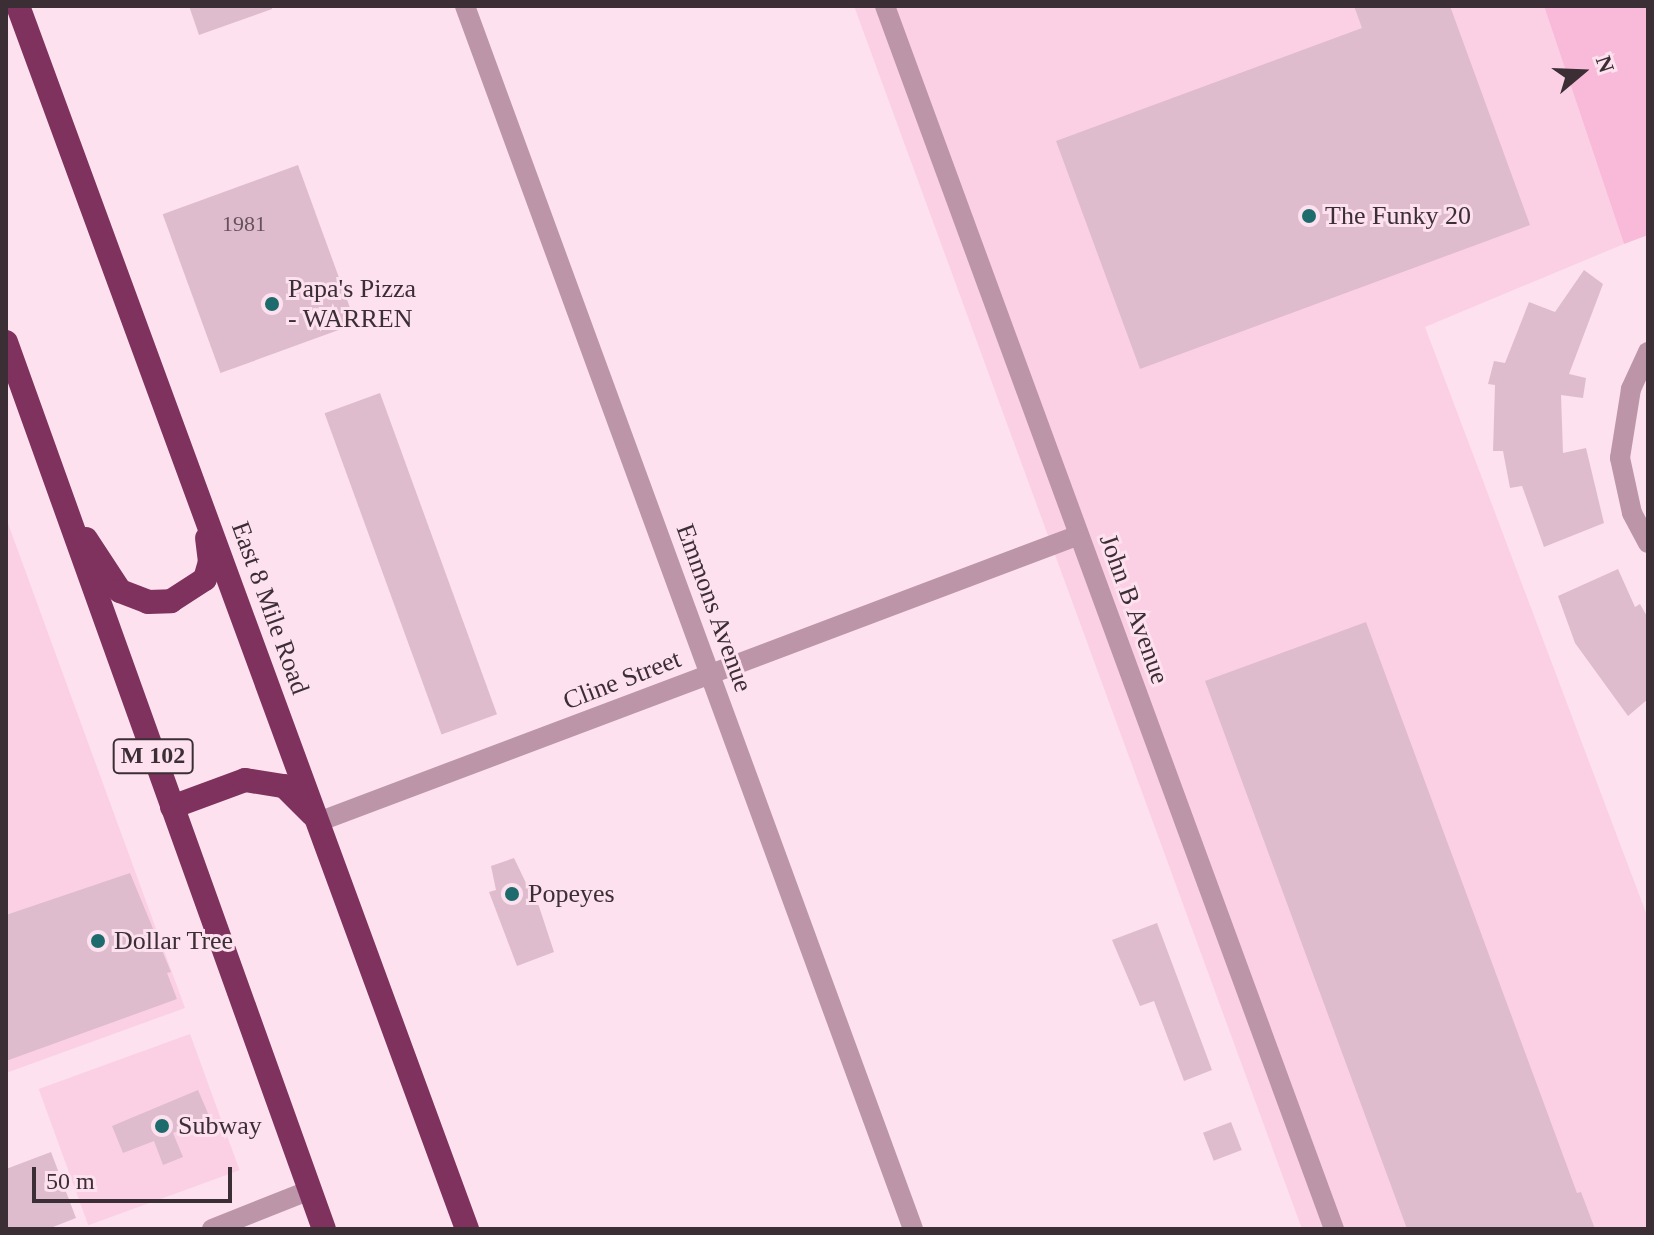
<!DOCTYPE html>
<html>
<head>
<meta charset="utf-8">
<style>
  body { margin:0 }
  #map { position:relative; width:1654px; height:1235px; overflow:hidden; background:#fde1ee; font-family:Georgia,serif }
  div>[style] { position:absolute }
  .built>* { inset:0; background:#fbd0e5; transform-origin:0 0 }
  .green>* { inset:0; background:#f9b9d9 }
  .building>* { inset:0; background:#debccd; transform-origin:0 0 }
  .minor>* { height:20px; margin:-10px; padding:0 10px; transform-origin:10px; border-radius:10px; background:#bc95a8 }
  .highway>* { height:24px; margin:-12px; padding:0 12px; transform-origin:12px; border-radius:12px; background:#7f325e }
  .dots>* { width:22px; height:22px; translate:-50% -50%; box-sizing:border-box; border:4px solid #fde1ee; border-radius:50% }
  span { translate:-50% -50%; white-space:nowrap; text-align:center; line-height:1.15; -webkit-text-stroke:6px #fde1ee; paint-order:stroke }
  .number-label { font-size:22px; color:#64525b }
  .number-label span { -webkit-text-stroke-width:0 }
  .shield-label span { padding:2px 6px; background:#fde1ee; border:2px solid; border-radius:6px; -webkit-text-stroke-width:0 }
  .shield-label { font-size:24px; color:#3b2e35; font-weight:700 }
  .poi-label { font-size:26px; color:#3b2e35 }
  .left { translate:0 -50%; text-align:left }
  .street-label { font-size:26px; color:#3b2e35 }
  .frame { position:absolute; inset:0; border:8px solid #3b2e35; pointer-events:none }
  .north { position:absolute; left:1542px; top:32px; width:80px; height:80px; -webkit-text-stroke:6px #fde1ee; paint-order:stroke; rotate:71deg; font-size:22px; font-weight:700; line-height:32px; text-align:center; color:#3b2e35 }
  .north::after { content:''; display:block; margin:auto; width:28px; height:36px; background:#3b2e35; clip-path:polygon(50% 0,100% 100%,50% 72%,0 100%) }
  .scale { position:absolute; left:32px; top:1167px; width:200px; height:36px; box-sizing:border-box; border:4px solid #3b2e35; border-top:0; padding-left:10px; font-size:24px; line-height:28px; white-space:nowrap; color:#3b2e35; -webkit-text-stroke:6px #fde1ee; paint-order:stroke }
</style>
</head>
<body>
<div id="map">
  <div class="built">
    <i style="clip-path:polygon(854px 6px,1544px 6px,1624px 244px,1425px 327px,1648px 918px,1648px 1229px,1302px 1229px)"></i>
    <i style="clip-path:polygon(6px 518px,185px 1008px,6px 1073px)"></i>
    <i style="left:190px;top:1034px;width:145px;height:161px;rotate:70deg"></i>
  </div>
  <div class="green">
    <i style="clip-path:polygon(1544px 6px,1648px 6px,1648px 235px,1624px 244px)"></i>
  </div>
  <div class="building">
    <i style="clip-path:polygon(189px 6px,272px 6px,272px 9px,199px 35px)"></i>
    <i style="clip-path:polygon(1354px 6px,1450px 6px,1530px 225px,1140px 369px,1056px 141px,1362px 28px)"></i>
    <i style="left:298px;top:165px;width:169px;height:144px;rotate:70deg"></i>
    <i style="clip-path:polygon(1584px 270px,1603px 284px,1569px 374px,1586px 378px,1583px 398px,1561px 395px,1563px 453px,1586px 448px,1604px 523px,1544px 547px,1522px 486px,1510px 488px,1503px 451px,1493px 451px,1495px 385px,1488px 384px,1494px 361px,1505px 363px,1529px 302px,1555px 312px)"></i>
    <i style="left:380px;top:393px;width:342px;height:59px;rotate:70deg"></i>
    <i style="clip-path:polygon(1618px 569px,1635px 607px,1640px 604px,1648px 618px,1648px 699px,1628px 716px,1575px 643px,1558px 596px)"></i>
    <i style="clip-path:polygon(1366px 622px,1577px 1193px,1581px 1192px,1595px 1229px,1407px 1229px,1205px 681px)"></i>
    <i style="clip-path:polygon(514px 858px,526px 883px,531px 882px,554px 952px,517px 966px,489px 892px,496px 890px,491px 866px)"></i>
    <i style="clip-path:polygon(130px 873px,171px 972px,167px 973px,177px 999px,6px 1061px,6px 915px)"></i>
    <i style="clip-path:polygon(1157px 923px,1212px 1070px,1184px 1081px,1154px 1001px,1140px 1006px,1112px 940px)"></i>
    <i style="clip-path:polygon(198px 1090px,210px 1118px,173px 1133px,183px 1157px,163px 1165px,154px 1141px,123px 1153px,112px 1126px)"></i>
    <i style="left:1231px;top:1122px;width:30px;height:30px;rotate:69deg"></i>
    <i style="clip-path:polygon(51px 1152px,76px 1218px,48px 1229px,6px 1229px,6px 1169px)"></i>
  </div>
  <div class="minor">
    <i style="left:465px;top:6px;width:1302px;rotate:69.88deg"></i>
    <i style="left:885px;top:6px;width:1303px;rotate:69.84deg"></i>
    <i style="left:1648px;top:352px;width:41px;rotate:114.7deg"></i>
    <i style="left:1631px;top:389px;width:70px;rotate:99.1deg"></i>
    <i style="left:1620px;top:458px;width:56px;rotate:77.7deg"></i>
    <i style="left:1632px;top:513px;width:34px;rotate:62deg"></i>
    <i style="left:318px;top:822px;width:813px;rotate:-20.66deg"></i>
    <i style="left:212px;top:1229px;width:105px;rotate:-21.7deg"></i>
  </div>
  <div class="highway">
    <i style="left:18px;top:6px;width:1303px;rotate:69.84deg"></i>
    <i style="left:6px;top:342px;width:942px;rotate:70.28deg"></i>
    <i style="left:86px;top:539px;width:62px;rotate:56.8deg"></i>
    <i style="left:120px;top:591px;width:30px;rotate:21deg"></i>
    <i style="left:148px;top:602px;width:23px;rotate:-2deg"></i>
    <i style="left:171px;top:601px;width:40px;rotate:-32.9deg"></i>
    <i style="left:205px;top:579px;width:18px;rotate:-74deg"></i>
    <i style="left:210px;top:562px;width:24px;rotate:-97deg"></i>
    <i style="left:172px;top:807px;width:78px;rotate:-20.3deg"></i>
    <i style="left:245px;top:780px;width:39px;rotate:9deg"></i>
    <i style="left:284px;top:786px;width:40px;rotate:45deg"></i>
  </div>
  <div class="dots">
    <i style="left:1309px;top:216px;background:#1e6b6d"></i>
    <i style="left:272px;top:304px;background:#1e6b6d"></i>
    <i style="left:512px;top:894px;background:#1e6b6d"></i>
    <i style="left:98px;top:941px;background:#1e6b6d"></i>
    <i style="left:162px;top:1126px;background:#1e6b6d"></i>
  </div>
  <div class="number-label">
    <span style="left:244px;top:224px">1981</span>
  </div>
  <div class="shield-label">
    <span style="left:153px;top:756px">M 102</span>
  </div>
  <div class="poi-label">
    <span class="left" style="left:1325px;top:216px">The Funky 20</span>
    <span class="left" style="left:288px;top:304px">Papa's Pizza<br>- WARREN</span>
    <span class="left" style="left:528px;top:894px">Popeyes</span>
    <span class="left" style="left:114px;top:941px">Dollar Tree</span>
    <span class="left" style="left:178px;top:1126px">Subway</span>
  </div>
  <div class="street-label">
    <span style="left:270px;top:608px;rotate:70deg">East 8 Mile Road</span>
    <span style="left:714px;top:608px;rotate:70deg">Emmons Avenue</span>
    <span style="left:1134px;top:609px;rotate:70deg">John B Avenue</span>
    <span style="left:622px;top:680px;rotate:-21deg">Cline Street</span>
  </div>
  <div class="frame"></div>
  <div class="north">N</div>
  <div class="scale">50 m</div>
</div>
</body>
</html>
